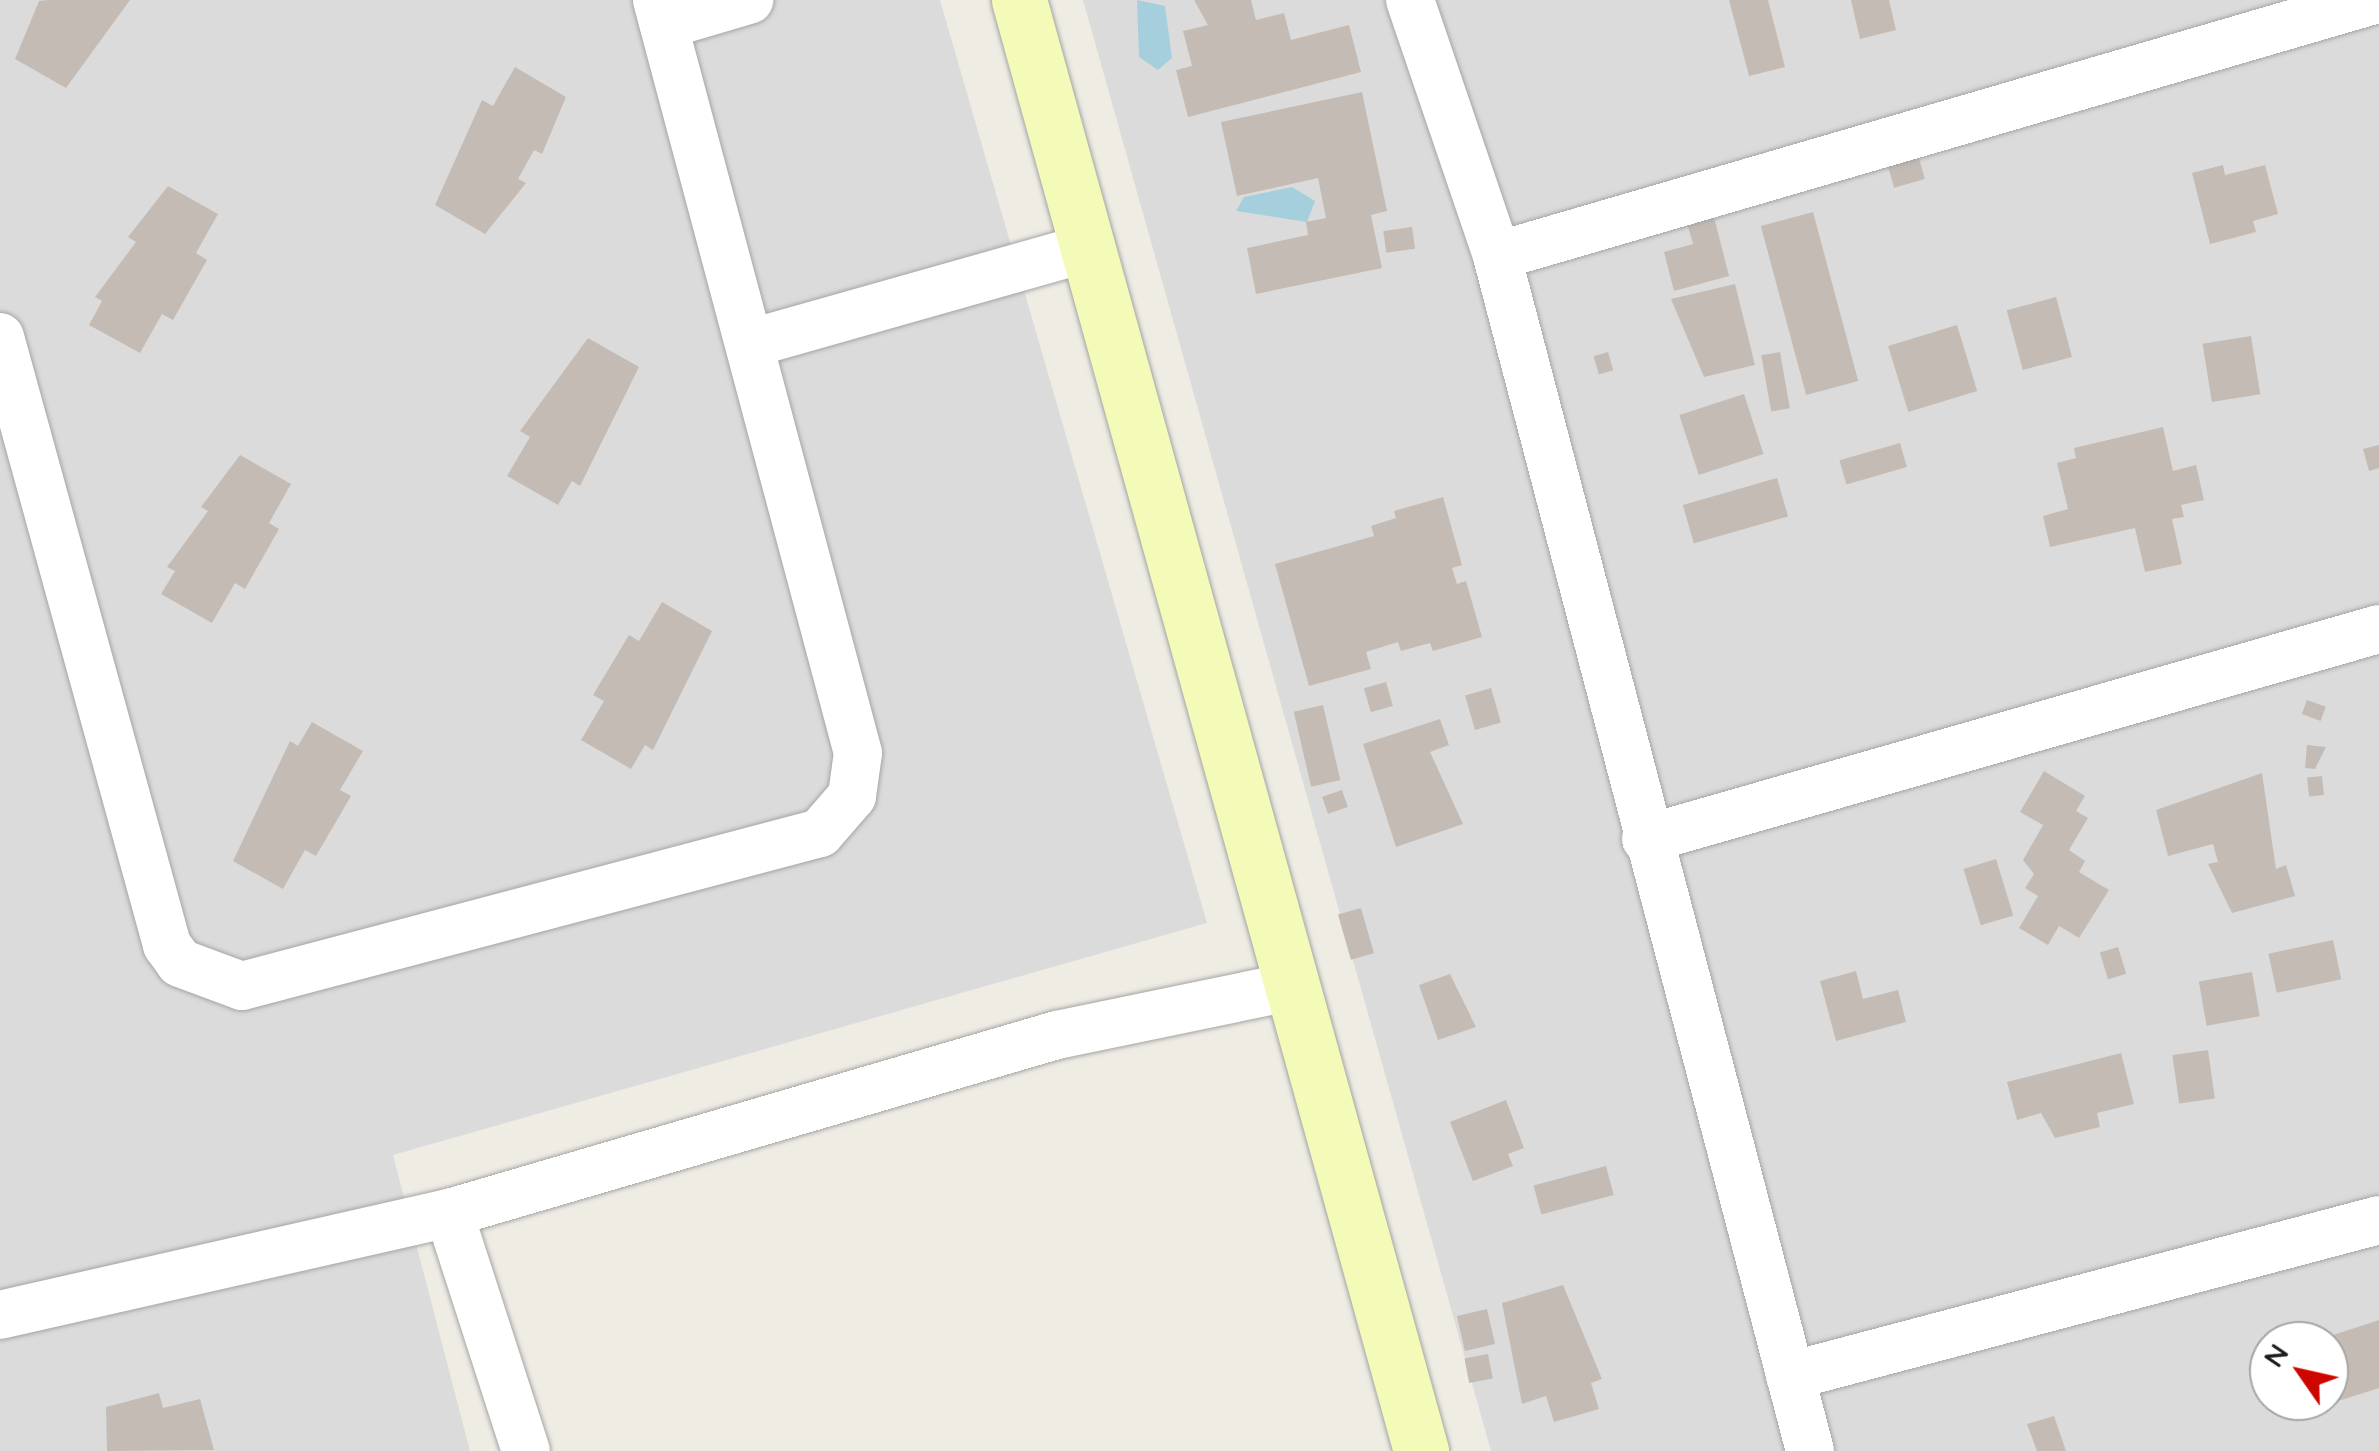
<!DOCTYPE html>
<html>
<head>
<meta charset="utf-8">
<style>
  body { margin:0 }
  #map { position:relative; width:2379px; height:1451px; overflow:hidden; background:#efece4; font-family:Quicksand,sans-serif }
  div>[style] { position:absolute }
  .residential>* { inset:0; background:#dcdbdb }
  .water>* { inset:0; background:#a5cfdd }
  .building>* { inset:0; background:#c4bcb4; transform-origin:0 0 }
  .roads { filter:drop-shadow(0 0 2px #a5a5a5) drop-shadow(0 0 2px #a5a5a5) }
  .street>* { height:48px; margin:-24px; padding:0 24px; transform-origin:24px; border-radius:24px; background:#fff }
  .secondary>* { height:55px; margin:-27.5px; padding:0 27.5px; transform-origin:27.5px; border-radius:27.5px; background:#f4fab8 }
  span { translate:-50% -50%; white-space:nowrap; text-align:center; line-height:1.15; -webkit-text-stroke:10px #fff; paint-order:stroke }
  .north { position:absolute; left:2249px; top:1321px; width:100px; height:100px; box-sizing:border-box; background:#fff; border:2px solid #a5a5a5; border-radius:50%; rotate:304deg; font-size:28px; font-weight:700; line-height:40px; text-align:center; color:#1e1e1e }
  .north::after { content:''; display:block; margin:auto; width:35px; height:45px; background:#cd0700; clip-path:polygon(50% 0,100% 100%,50% 72%,0 100%) }
</style>
</head>
<body>
<div id="map">
  <div class="residential">
    <i style="clip-path:polygon(0 0,940px 0,1207px 923px,393px 1155px,470px 1451px,0 1451px)"></i>
    <i style="clip-path:polygon(evenodd,1083px 0,2379px 0,2379px 1451px,1491px 1451px,1083px 0,2269px 1341px,2329px 1341px,2329px 1401px,2269px 1401px,2269px 1341px)"></i>
  </div>
  <div class="water">
    <i style="clip-path:polygon(1137px 0,1165px 6px,1172px 58px,1158px 70px,1139px 57px)"></i>
    <i style="clip-path:polygon(1292px 187px,1315px 201px,1307px 222px,1236px 211px,1244px 197px)"></i>
  </div>
  <div class="building">
    <i style="clip-path:polygon(49px 0,130px 0,66px 88px,15px 59px,39px 1px)"></i>
    <i style="clip-path:polygon(1194px 0,1251px 0,1256px 20px,1284px 13px,1291px 40px,1349px 25px,1361px 72px,1188px 117px,1176px 70px,1192px 66px,1183px 31px,1208px 25px)"></i>
    <i style="clip-path:polygon(1729px 0,1768px 0,1785px 67px,1749px 76px)"></i>
    <i style="clip-path:polygon(1851px 0,1889px 0,1896px 30px,1860px 39px)"></i>
    <i style="clip-path:polygon(515px 67px,566px 97px,542px 154px,534px 150px,518px 179px,526px 183px,485px 234px,435px 205px,482px 100px,493px 106px)"></i>
    <i style="clip-path:polygon(1362px 92px,1387px 211px,1371px 215px,1382px 268px,1256px 294px,1247px 248px,1308px 235px,1306px 222px,1326px 218px,1318px 178px,1237px 196px,1221px 122px)"></i>
    <i style="left:1918px;top:155px;width:25px;height:32px;rotate:74deg"></i>
    <i style="clip-path:polygon(2223px 165px,2225px 175px,2265px 165px,2278px 214px,2253px 221px,2256px 232px,2210px 244px,2192px 173px)"></i>
    <i style="clip-path:polygon(168px 186px,218px 214px,196px 253px,207px 260px,173px 320px,162px 314px,140px 353px,89px 325px,102px 301px,95px 297px,136px 242px,128px 237px)"></i>
    <i style="left:1813px;top:212px;width:175px;height:54px;rotate:75deg"></i>
    <i style="clip-path:polygon(1714px 217px,1729px 276px,1674px 291px,1664px 252px,1693px 244px,1687px 223px)"></i>
    <i style="left:1412px;top:227px;width:22px;height:29px;rotate:82deg"></i>
    <i style="clip-path:polygon(1735px 284px,1755px 365px,1704px 377px,1671px 299px)"></i>
    <i style="left:2056px;top:297px;width:62px;height:51px;rotate:75deg"></i>
    <i style="left:1957px;top:325px;width:69px;height:72px;rotate:73deg"></i>
    <i style="left:2251px;top:336px;width:59px;height:49px;rotate:81deg"></i>
    <i style="clip-path:polygon(588px 338px,639px 367px,580px 486px,572px 481px,558px 505px,507px 476px,530px 437px,520px 431px)"></i>
    <i style="left:1608px;top:352px;width:19px;height:15px;rotate:74deg"></i>
    <i style="left:1780px;top:352px;width:57px;height:19px;rotate:80deg"></i>
    <i style="left:1744px;top:394px;width:63px;height:68px;rotate:72deg"></i>
    <i style="clip-path:polygon(2163px 427px,2173px 471px,2196px 465px,2204px 500px,2181px 505px,2184px 517px,2172px 519px,2182px 564px,2145px 572px,2135px 528px,2050px 547px,2043px 516px,2068px 509px,2057px 463px,2076px 458px,2074px 448px)"></i>
    <i style="left:1900px;top:443px;width:25px;height:63px;rotate:74deg"></i>
    <i style="clip-path:polygon(2379px 445px,2379px 468px,2369px 471px,2363px 449px)"></i>
    <i style="clip-path:polygon(240px 455px,291px 484px,269px 523px,279px 529px,245px 589px,235px 583px,212px 623px,161px 594px,175px 571px,167px 567px,208px 511px,201px 507px)"></i>
    <i style="left:1777px;top:478px;width:40px;height:98px;rotate:74deg"></i>
    <i style="clip-path:polygon(1443px 497px,1462px 565px,1452px 568px,1457px 584px,1466px 581px,1482px 637px,1433px 651px,1430px 643px,1401px 651px,1398px 642px,1366px 652px,1371px 669px,1309px 686px,1275px 564px,1374px 536px,1371px 526px,1396px 518px,1394px 511px)"></i>
    <i style="clip-path:polygon(662px 602px,712px 631px,653px 750px,645px 745px,631px 769px,581px 740px,604px 701px,593px 695px,629px 635px,639px 641px)"></i>
    <i style="left:1386px;top:682px;width:25px;height:23px;rotate:74deg"></i>
    <i style="left:1491px;top:688px;width:36px;height:27px;rotate:74deg"></i>
    <i style="left:2307px;top:700px;width:20px;height:15px;rotate:20deg"></i>
    <i style="left:1323px;top:705px;width:77px;height:30px;rotate:77deg"></i>
    <i style="clip-path:polygon(1440px 719px,1449px 745px,1430px 752px,1463px 824px,1396px 847px,1363px 744px)"></i>
    <i style="clip-path:polygon(312px 722px,363px 751px,340px 790px,351px 796px,316px 856px,305px 850px,283px 889px,233px 861px,290px 741px,298px 746px)"></i>
    <i style="clip-path:polygon(2307px 745px,2326px 747px,2315px 769px,2305px 768px)"></i>
    <i style="clip-path:polygon(2044px 771px,2085px 796px,2076px 811px,2088px 818px,2069px 850px,2085px 861px,2079px 872px,2109px 890px,2079px 938px,2059px 926px,2048px 945px,2019px 928px,2038px 896px,2025px 888px,2034px 874px,2023px 860px,2043px 825px,2020px 812px)"></i>
    <i style="clip-path:polygon(2262px 773px,2276px 869px,2286px 865px,2295px 896px,2232px 913px,2208px 864px,2218px 862px,2213px 844px,2168px 856px,2156px 810px)"></i>
    <i style="left:2322px;top:776px;width:19px;height:15px;rotate:84deg"></i>
    <i style="left:1342px;top:790px;width:18px;height:21px;rotate:71deg"></i>
    <i style="left:1996px;top:859px;width:59px;height:34px;rotate:73deg"></i>
    <i style="left:1361px;top:908px;width:47px;height:24px;rotate:74deg"></i>
    <i style="left:2333px;top:940px;width:40px;height:66px;rotate:78deg"></i>
    <i style="left:2118px;top:947px;width:28px;height:19px;rotate:73deg"></i>
    <i style="clip-path:polygon(1856px 971px,1863px 999px,1898px 990px,1906px 1022px,1836px 1041px,1820px 981px)"></i>
    <i style="left:2252px;top:972px;width:45px;height:54px;rotate:80deg"></i>
    <i style="clip-path:polygon(1450px 974px,1476px 1027px,1438px 1040px,1419px 985px)"></i>
    <i style="left:2208px;top:1050px;width:49px;height:36px;rotate:82deg"></i>
    <i style="clip-path:polygon(2121px 1053px,2134px 1104px,2097px 1113px,2100px 1127px,2055px 1138px,2041px 1113px,2017px 1120px,2007px 1082px)"></i>
    <i style="clip-path:polygon(1506px 1100px,1524px 1148px,1508px 1154px,1513px 1166px,1473px 1181px,1450px 1122px)"></i>
    <i style="left:1606px;top:1166px;width:30px;height:75px;rotate:75deg"></i>
    <i style="clip-path:polygon(1563px 1285px,1602px 1379px,1591px 1383px,1599px 1409px,1554px 1422px,1546px 1396px,1522px 1404px,1502px 1303px)"></i>
    <i style="left:1487px;top:1309px;width:36px;height:31px;rotate:77deg"></i>
    <i style="clip-path:polygon(2379px 1320px,2379px 1388px,2319px 1407px,2329px 1401px,2329px 1341px,2318px 1340px)"></i>
    <i style="left:1488px;top:1354px;width:25px;height:24px;rotate:79deg"></i>
    <i style="clip-path:polygon(159px 1393px,163px 1408px,200px 1399px,214px 1450px,107px 1451px,106px 1407px)"></i>
    <i style="clip-path:polygon(2054px 1416px,2066px 1451px,2037px 1451px,2027px 1424px)"></i>
  </div>
  <div class="roads">
    <div class="street">
      <i style="left:1410px;top:0;width:270px;rotate:71.2deg"></i>
      <i style="left:1497px;top:256px;width:1235px;rotate:75.32deg"></i>
      <i style="left:664px;top:25px;width:89px;rotate:-16.4deg"></i>
      <i style="left:1497px;top:256px;width:914px;rotate:-16.27deg"></i>
      <i style="left:0;top:337px;width:631px;rotate:74.64deg"></i>
      <i style="left:167px;top:945px;width:22px;rotate:54deg"></i>
      <i style="left:180px;top:963px;width:66px;rotate:20.4deg"></i>
      <i style="left:242px;top:986px;width:598px;rotate:-14.83deg"></i>
      <i style="left:820px;top:833px;width:49px;rotate:-49.1deg"></i>
      <i style="left:852px;top:796px;width:43px;rotate:-82.1deg"></i>
      <i style="left:858px;top:753px;width:779px;rotate:-104.95deg"></i>
      <i style="left:755px;top:342px;width:346px;rotate:-15.8deg"></i>
      <i style="left:1646px;top:839px;width:762px;rotate:-15.99deg"></i>
      <i style="left:449px;top:1213px;width:250px;rotate:72.1deg"></i>
      <i style="left:0;top:1315px;width:460px;rotate:-12.8deg"></i>
      <i style="left:449px;top:1213px;width:634px;rotate:-16.32deg"></i>
      <i style="left:1057px;top:1035px;width:237px;rotate:-11.7deg"></i>
      <i style="left:1790px;top:1376px;width:609px;rotate:-14.83deg"></i>
    </div>
    <div class="secondary">
      <i style="left:1019px;top:0;width:1506px;rotate:74.51deg"></i>
    </div>
  </div>
  <div class="north">N</div>
</div>
</body>
</html>
